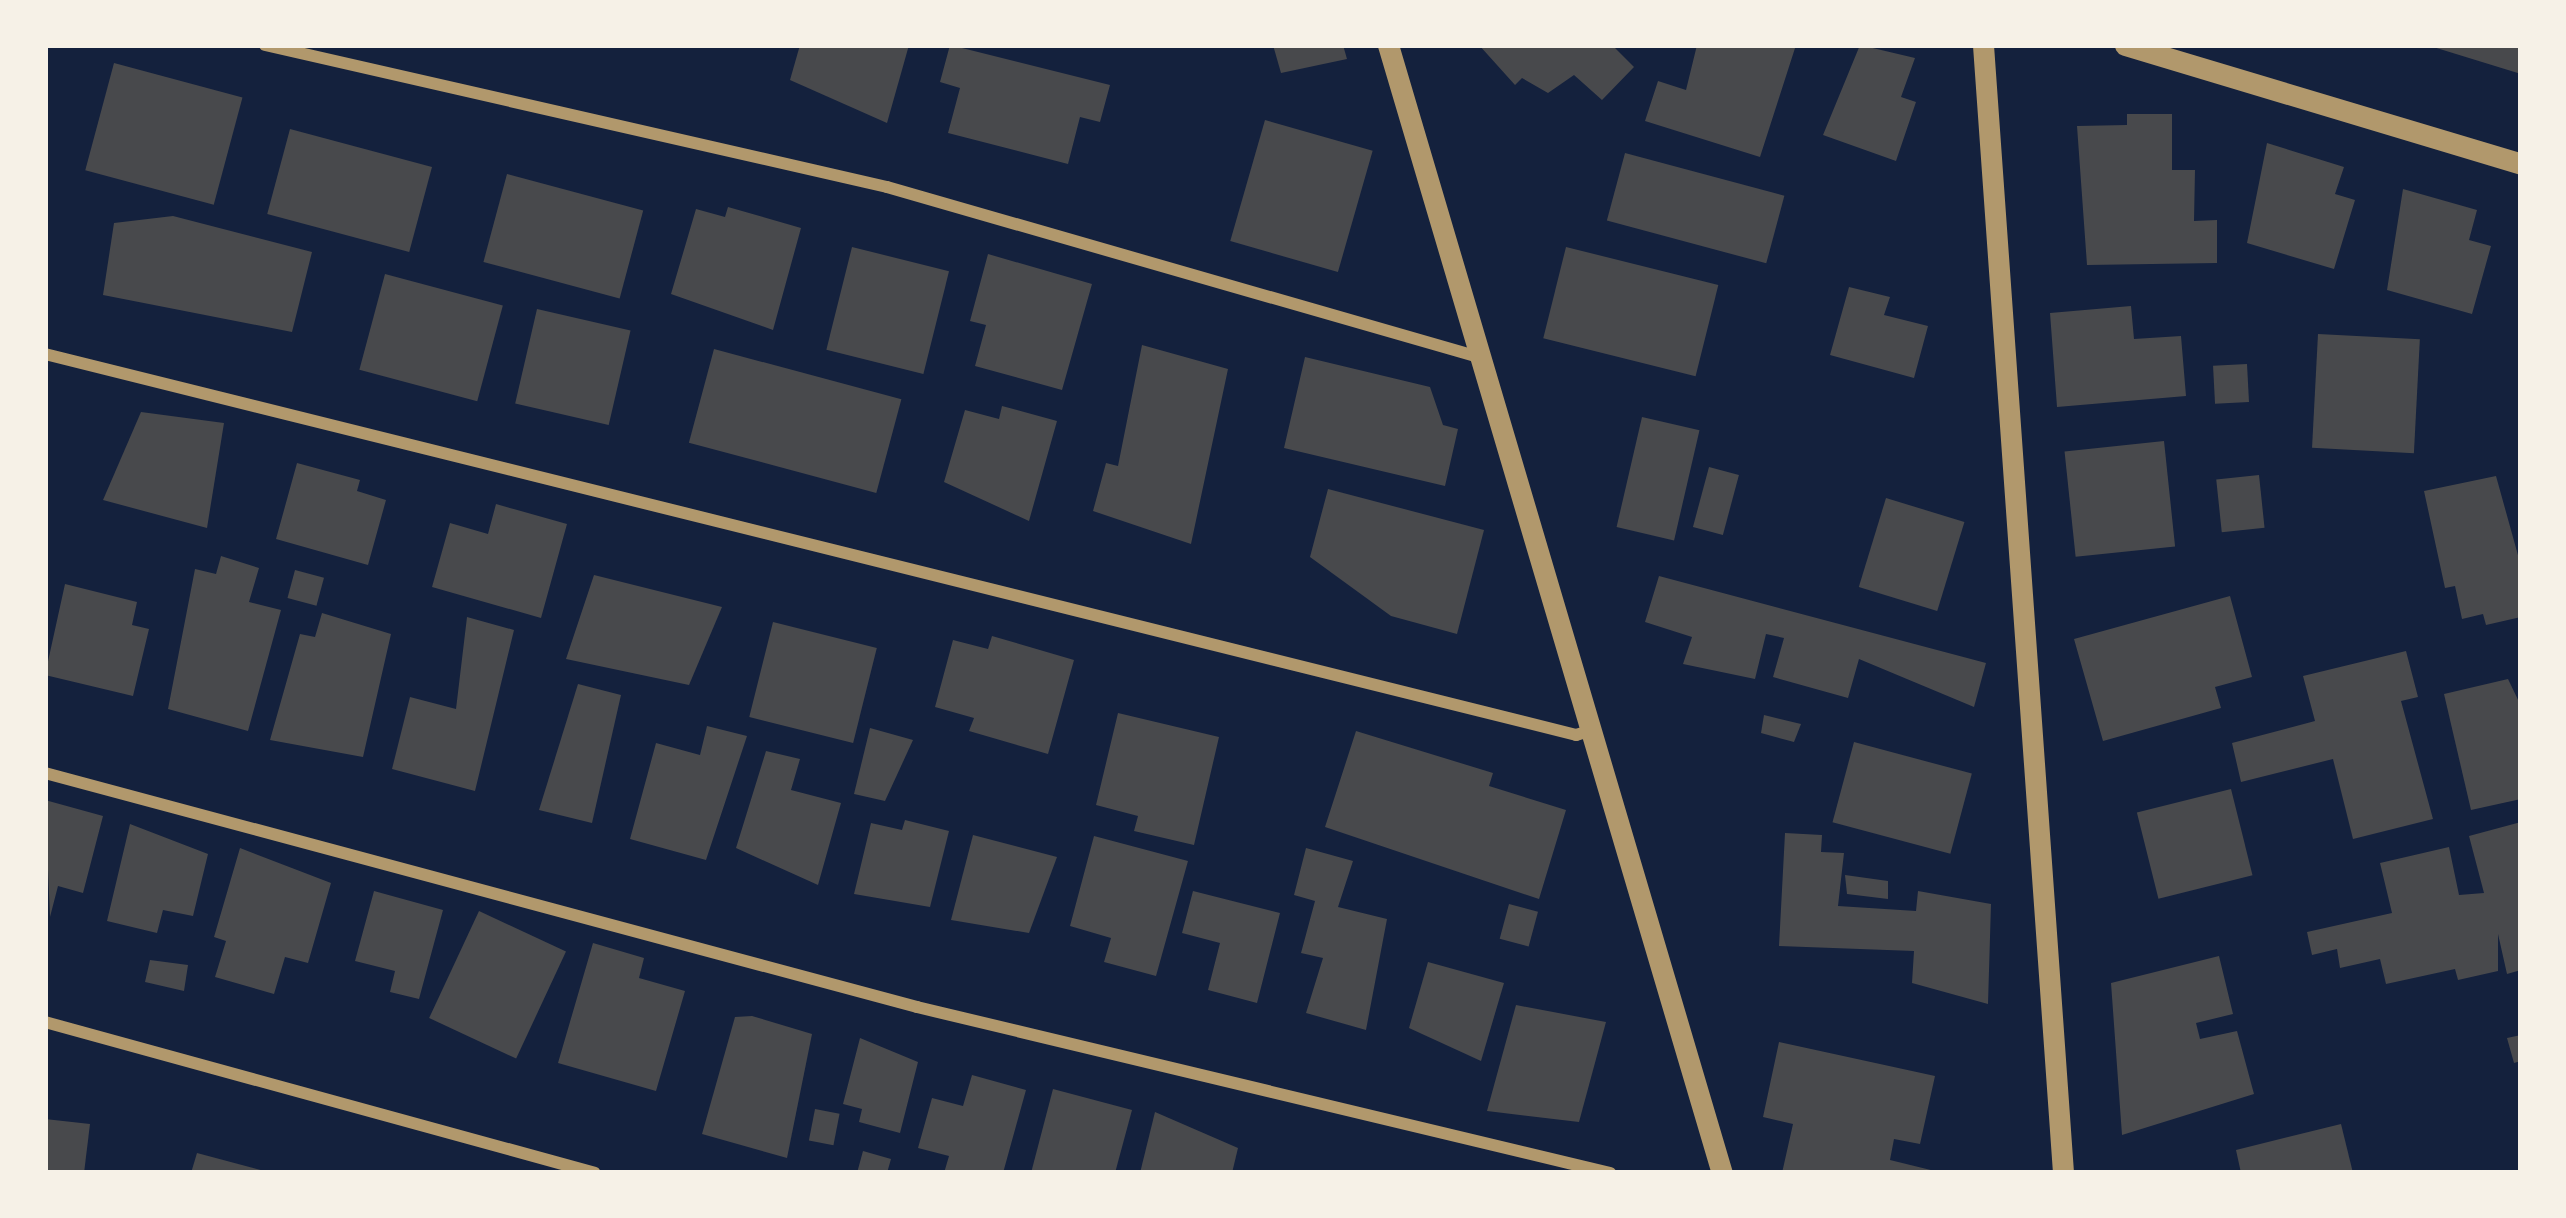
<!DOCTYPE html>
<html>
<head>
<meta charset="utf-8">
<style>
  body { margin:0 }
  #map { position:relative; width:2566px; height:1218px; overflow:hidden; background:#14213d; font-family:"Fira Sans",sans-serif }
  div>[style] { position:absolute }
  .building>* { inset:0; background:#48494c; transform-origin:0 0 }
  .minor>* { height:12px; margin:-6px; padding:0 6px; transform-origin:6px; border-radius:6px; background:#b1986c }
  .tertiary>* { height:21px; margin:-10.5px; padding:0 10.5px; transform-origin:10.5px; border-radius:10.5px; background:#b1986c }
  span { translate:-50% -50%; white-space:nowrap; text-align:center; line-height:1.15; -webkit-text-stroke:9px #f6f1e7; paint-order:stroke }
  .frame { position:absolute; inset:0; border:48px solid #f6f1e7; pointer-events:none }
</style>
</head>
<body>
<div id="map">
  <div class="building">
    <i style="clip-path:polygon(800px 45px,909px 45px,887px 123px,790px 80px)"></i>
    <i style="clip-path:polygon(950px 45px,1110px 85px,1100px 122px,1080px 117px,1068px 164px,948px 133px,960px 88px,940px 82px)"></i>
    <i style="clip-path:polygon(1273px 45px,1343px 45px,1347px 59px,1281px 73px)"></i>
    <i style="clip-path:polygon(1479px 45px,1612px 45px,1634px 67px,1602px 100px,1574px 75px,1548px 93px,1522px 78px,1515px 85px)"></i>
    <i style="clip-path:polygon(1697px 45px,1796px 45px,1760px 157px,1645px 121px,1658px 81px,1686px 90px)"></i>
    <i style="clip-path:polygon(1860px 45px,1915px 58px,1901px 97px,1916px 102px,1896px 161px,1823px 135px)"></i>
    <i style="clip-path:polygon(2431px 45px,2521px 45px,2521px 74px,2430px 46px)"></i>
    <i style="left:114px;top:63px;width:133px;height:111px;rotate:15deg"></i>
    <i style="clip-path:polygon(2127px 114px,2172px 114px,2172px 170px,2195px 170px,2194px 221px,2217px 220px,2217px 263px,2087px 265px,2077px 126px,2127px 125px)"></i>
    <i style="left:1265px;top:120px;width:112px;height:126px;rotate:16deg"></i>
    <i style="left:290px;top:129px;width:147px;height:88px;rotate:15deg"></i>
    <i style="clip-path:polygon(2267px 143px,2344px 167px,2335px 194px,2355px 200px,2334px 269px,2247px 243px)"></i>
    <i style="left:1625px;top:153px;width:165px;height:70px;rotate:15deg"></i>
    <i style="left:507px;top:174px;width:141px;height:91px;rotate:15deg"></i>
    <i style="clip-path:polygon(2403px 189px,2477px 210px,2469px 240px,2491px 246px,2472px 314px,2387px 290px)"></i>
    <i style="clip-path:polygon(728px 207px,801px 228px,773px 330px,671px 294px,696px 209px,725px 217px)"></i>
    <i style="clip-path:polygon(173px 216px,312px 252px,292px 332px,103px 295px,114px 223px)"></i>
    <i style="left:852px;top:247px;width:100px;height:106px;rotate:14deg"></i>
    <i style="left:1566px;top:247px;width:157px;height:94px;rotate:14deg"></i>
    <i style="clip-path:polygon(988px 254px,1092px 284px,1062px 390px,975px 366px,986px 325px,970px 321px)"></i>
    <i style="left:385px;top:274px;width:122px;height:99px;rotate:15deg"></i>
    <i style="clip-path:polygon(1849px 287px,1890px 297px,1884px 315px,1928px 326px,1914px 378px,1830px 355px)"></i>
    <i style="clip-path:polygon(2131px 306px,2134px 339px,2181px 336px,2186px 396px,2057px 407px,2050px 313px)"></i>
    <i style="left:537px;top:309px;width:96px;height:97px;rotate:13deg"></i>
    <i style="left:2318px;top:334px;width:102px;height:114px;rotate:3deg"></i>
    <i style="clip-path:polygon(1142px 345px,1228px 369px,1191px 544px,1093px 511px,1106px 463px,1118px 466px)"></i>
    <i style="left:714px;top:349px;width:194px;height:97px;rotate:15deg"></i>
    <i style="clip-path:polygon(1305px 357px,1430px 387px,1443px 425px,1458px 429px,1445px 486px,1284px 448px)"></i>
    <i style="left:2247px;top:364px;width:38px;height:34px;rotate:87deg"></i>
    <i style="clip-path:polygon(1002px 406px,1057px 421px,1029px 521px,944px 482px,965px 410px,999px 419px)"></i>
    <i style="clip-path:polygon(141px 412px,224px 423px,207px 528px,103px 500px)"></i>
    <i style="left:1642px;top:417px;width:59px;height:113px;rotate:13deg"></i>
    <i style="left:2164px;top:441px;width:106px;height:100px;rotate:84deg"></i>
    <i style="clip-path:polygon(297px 463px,360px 480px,357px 491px,386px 500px,368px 565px,276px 539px)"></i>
    <i style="left:1709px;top:467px;width:31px;height:62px;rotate:15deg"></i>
    <i style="left:2259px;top:475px;width:53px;height:43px;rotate:84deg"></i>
    <i style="clip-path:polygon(2496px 476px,2521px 566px,2521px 617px,2486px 625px,2483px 614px,2462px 619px,2455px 586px,2445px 588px,2424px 491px)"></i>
    <i style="clip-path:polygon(1328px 489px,1484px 530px,1457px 634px,1391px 616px,1310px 557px)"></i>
    <i style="left:1886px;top:498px;width:82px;height:93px;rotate:17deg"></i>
    <i style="clip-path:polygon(496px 504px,567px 524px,541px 618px,432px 587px,450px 523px,488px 534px)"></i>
    <i style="clip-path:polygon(221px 556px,259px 568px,249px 602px,281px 610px,248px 731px,168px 709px,195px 569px,216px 574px)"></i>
    <i style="left:295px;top:570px;width:30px;height:29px;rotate:15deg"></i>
    <i style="clip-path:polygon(594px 575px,722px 607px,689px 685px,566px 659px)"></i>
    <i style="clip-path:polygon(1659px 576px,1986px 663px,1974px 707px,1859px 659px,1848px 698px,1773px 677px,1784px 638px,1766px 634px,1755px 679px,1683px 664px,1692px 637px,1645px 622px)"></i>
    <i style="clip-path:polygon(65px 584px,137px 602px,132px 625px,149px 629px,133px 696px,45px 675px)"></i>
    <i style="clip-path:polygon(2230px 596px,2252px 677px,2215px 687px,2221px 708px,2103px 741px,2074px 639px)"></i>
    <i style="clip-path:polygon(322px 613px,391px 634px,363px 757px,270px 740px,300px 634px,315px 637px)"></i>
    <i style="clip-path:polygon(467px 617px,514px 630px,475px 791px,392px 769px,410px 697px,456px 709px)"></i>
    <i style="left:773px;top:622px;width:107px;height:98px;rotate:14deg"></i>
    <i style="clip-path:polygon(992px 636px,1074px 660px,1048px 754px,969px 731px,974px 718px,935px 707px,953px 640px,988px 649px)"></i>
    <i style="clip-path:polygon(2406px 651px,2418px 697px,2401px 701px,2433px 819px,2353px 839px,2333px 759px,2241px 782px,2232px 743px,2315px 721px,2303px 676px)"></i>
    <i style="clip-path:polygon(2508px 679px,2521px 706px,2521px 799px,2471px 810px,2444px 694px)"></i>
    <i style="clip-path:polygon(578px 684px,621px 695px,592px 823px,539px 810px)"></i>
    <i style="clip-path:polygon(1118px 713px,1219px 737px,1194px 845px,1134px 831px,1138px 816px,1096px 805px)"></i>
    <i style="clip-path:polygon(1764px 715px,1801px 724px,1794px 742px,1761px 733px)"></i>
    <i style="clip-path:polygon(707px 726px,747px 736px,706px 860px,630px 839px,656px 743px,700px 755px)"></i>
    <i style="clip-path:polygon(870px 728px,913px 740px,885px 801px,854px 794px)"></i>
    <i style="clip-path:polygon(1356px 731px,1493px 773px,1489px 786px,1566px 810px,1539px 899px,1325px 827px)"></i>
    <i style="left:1854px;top:742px;width:122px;height:83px;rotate:15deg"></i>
    <i style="clip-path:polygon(766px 751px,800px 759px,791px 790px,841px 803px,818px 885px,736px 848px)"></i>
    <i style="left:2231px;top:789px;width:89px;height:97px;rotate:76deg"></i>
    <i style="clip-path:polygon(45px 800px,103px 816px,83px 893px,58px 886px,50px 917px)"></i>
    <i style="clip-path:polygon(905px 820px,949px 831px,930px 907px,854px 894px,871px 823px,902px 830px)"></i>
    <i style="clip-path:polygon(2521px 822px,2521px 970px,2507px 974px,2498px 934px,2498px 971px,2458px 980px,2455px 969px,2386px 984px,2380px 959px,2340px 968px,2337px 949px,2312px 955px,2307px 932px,2392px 913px,2380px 863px,2449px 847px,2459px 895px,2484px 893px,2469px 836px)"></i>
    <i style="clip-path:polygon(130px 824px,208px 854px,193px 916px,163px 910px,157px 933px,107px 921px)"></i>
    <i style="clip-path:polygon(1785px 833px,1822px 835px,1821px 852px,1844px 853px,1838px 906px,1916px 911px,1918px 891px,1991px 904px,1988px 1004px,1912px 983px,1914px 951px,1779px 946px)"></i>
    <i style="clip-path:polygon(973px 835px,1057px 857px,1029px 933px,951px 920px)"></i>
    <i style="clip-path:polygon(1094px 836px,1188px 861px,1156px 976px,1104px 962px,1111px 938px,1070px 926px)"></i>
    <i style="clip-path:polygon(240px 848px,331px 883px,308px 963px,285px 957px,274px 994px,215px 977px,226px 941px,214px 937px)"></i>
    <i style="clip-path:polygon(1306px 848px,1353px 861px,1338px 907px,1387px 919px,1366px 1030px,1306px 1013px,1323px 958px,1301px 953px,1315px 901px,1294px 895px)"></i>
    <i style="clip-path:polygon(1845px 875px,1888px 881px,1888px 899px,1847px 894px)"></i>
    <i style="clip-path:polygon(374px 891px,443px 910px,419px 999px,390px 992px,395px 971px,355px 961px)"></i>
    <i style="clip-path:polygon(1193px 891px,1280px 913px,1257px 1003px,1208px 990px,1220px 943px,1182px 933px)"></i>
    <i style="left:1509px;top:904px;width:30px;height:36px;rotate:15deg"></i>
    <i style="left:479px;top:911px;width:96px;height:118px;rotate:25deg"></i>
    <i style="clip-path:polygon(593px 943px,644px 958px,639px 978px,685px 991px,656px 1091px,558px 1063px)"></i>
    <i style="clip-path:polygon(2219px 956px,2233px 1014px,2196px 1023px,2200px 1039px,2237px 1031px,2254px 1094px,2122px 1135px,2111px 983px)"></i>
    <i style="clip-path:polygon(150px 960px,188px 965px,184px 991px,145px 982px)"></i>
    <i style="clip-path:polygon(1428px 962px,1504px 983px,1481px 1061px,1409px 1028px)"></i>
    <i style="clip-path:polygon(1516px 1005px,1606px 1022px,1579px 1122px,1487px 1111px)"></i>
    <i style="clip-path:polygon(752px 1016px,812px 1034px,787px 1158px,702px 1134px,735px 1017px)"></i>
    <i style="clip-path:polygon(2521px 1035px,2521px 1061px,2514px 1063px,2507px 1038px)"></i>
    <i style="clip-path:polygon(860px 1038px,918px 1062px,900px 1133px,859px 1122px,862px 1109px,843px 1104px)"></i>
    <i style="clip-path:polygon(1779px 1042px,1935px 1076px,1920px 1144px,1894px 1139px,1890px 1160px,1943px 1173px,1782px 1173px,1793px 1124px,1763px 1117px)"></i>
    <i style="clip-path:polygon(972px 1075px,1026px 1090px,1003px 1173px,944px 1173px,949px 1156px,918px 1148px,932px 1098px,963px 1106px)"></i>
    <i style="clip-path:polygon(1053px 1089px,1132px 1110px,1115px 1173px,1031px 1173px)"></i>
    <i style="left:815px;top:1109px;width:25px;height:32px;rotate:11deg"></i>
    <i style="clip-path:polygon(1155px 1112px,1238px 1148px,1232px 1173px,1140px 1173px)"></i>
    <i style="clip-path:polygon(45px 1119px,90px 1124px,84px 1173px,45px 1173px)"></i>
    <i style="clip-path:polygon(2341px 1124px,2353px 1173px,2241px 1173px,2236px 1150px)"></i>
    <i style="clip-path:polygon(863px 1151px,891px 1159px,887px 1173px,857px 1173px)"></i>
    <i style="clip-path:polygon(197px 1153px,268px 1172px,268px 1173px,191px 1173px)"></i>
  </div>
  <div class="minor">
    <i style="left:265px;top:45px;width:638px;rotate:12.86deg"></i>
    <i style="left:887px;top:187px;width:612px;rotate:16.04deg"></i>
    <i style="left:45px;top:354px;width:1578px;rotate:13.97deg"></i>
    <i style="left:1576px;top:735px;width:17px;rotate:-17deg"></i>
    <i style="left:45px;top:773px;width:903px;rotate:15.02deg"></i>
    <i style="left:917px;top:1007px;width:713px;rotate:13.47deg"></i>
    <i style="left:45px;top:1022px;width:570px;rotate:15.35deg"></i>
  </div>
  <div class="tertiary">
    <i style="left:1388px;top:45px;width:1176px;rotate:73.51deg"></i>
    <i style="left:1983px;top:45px;width:1131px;rotate:85.94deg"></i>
    <i style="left:2125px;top:45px;width:413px;rotate:16.7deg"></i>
  </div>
  <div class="frame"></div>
</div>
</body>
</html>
